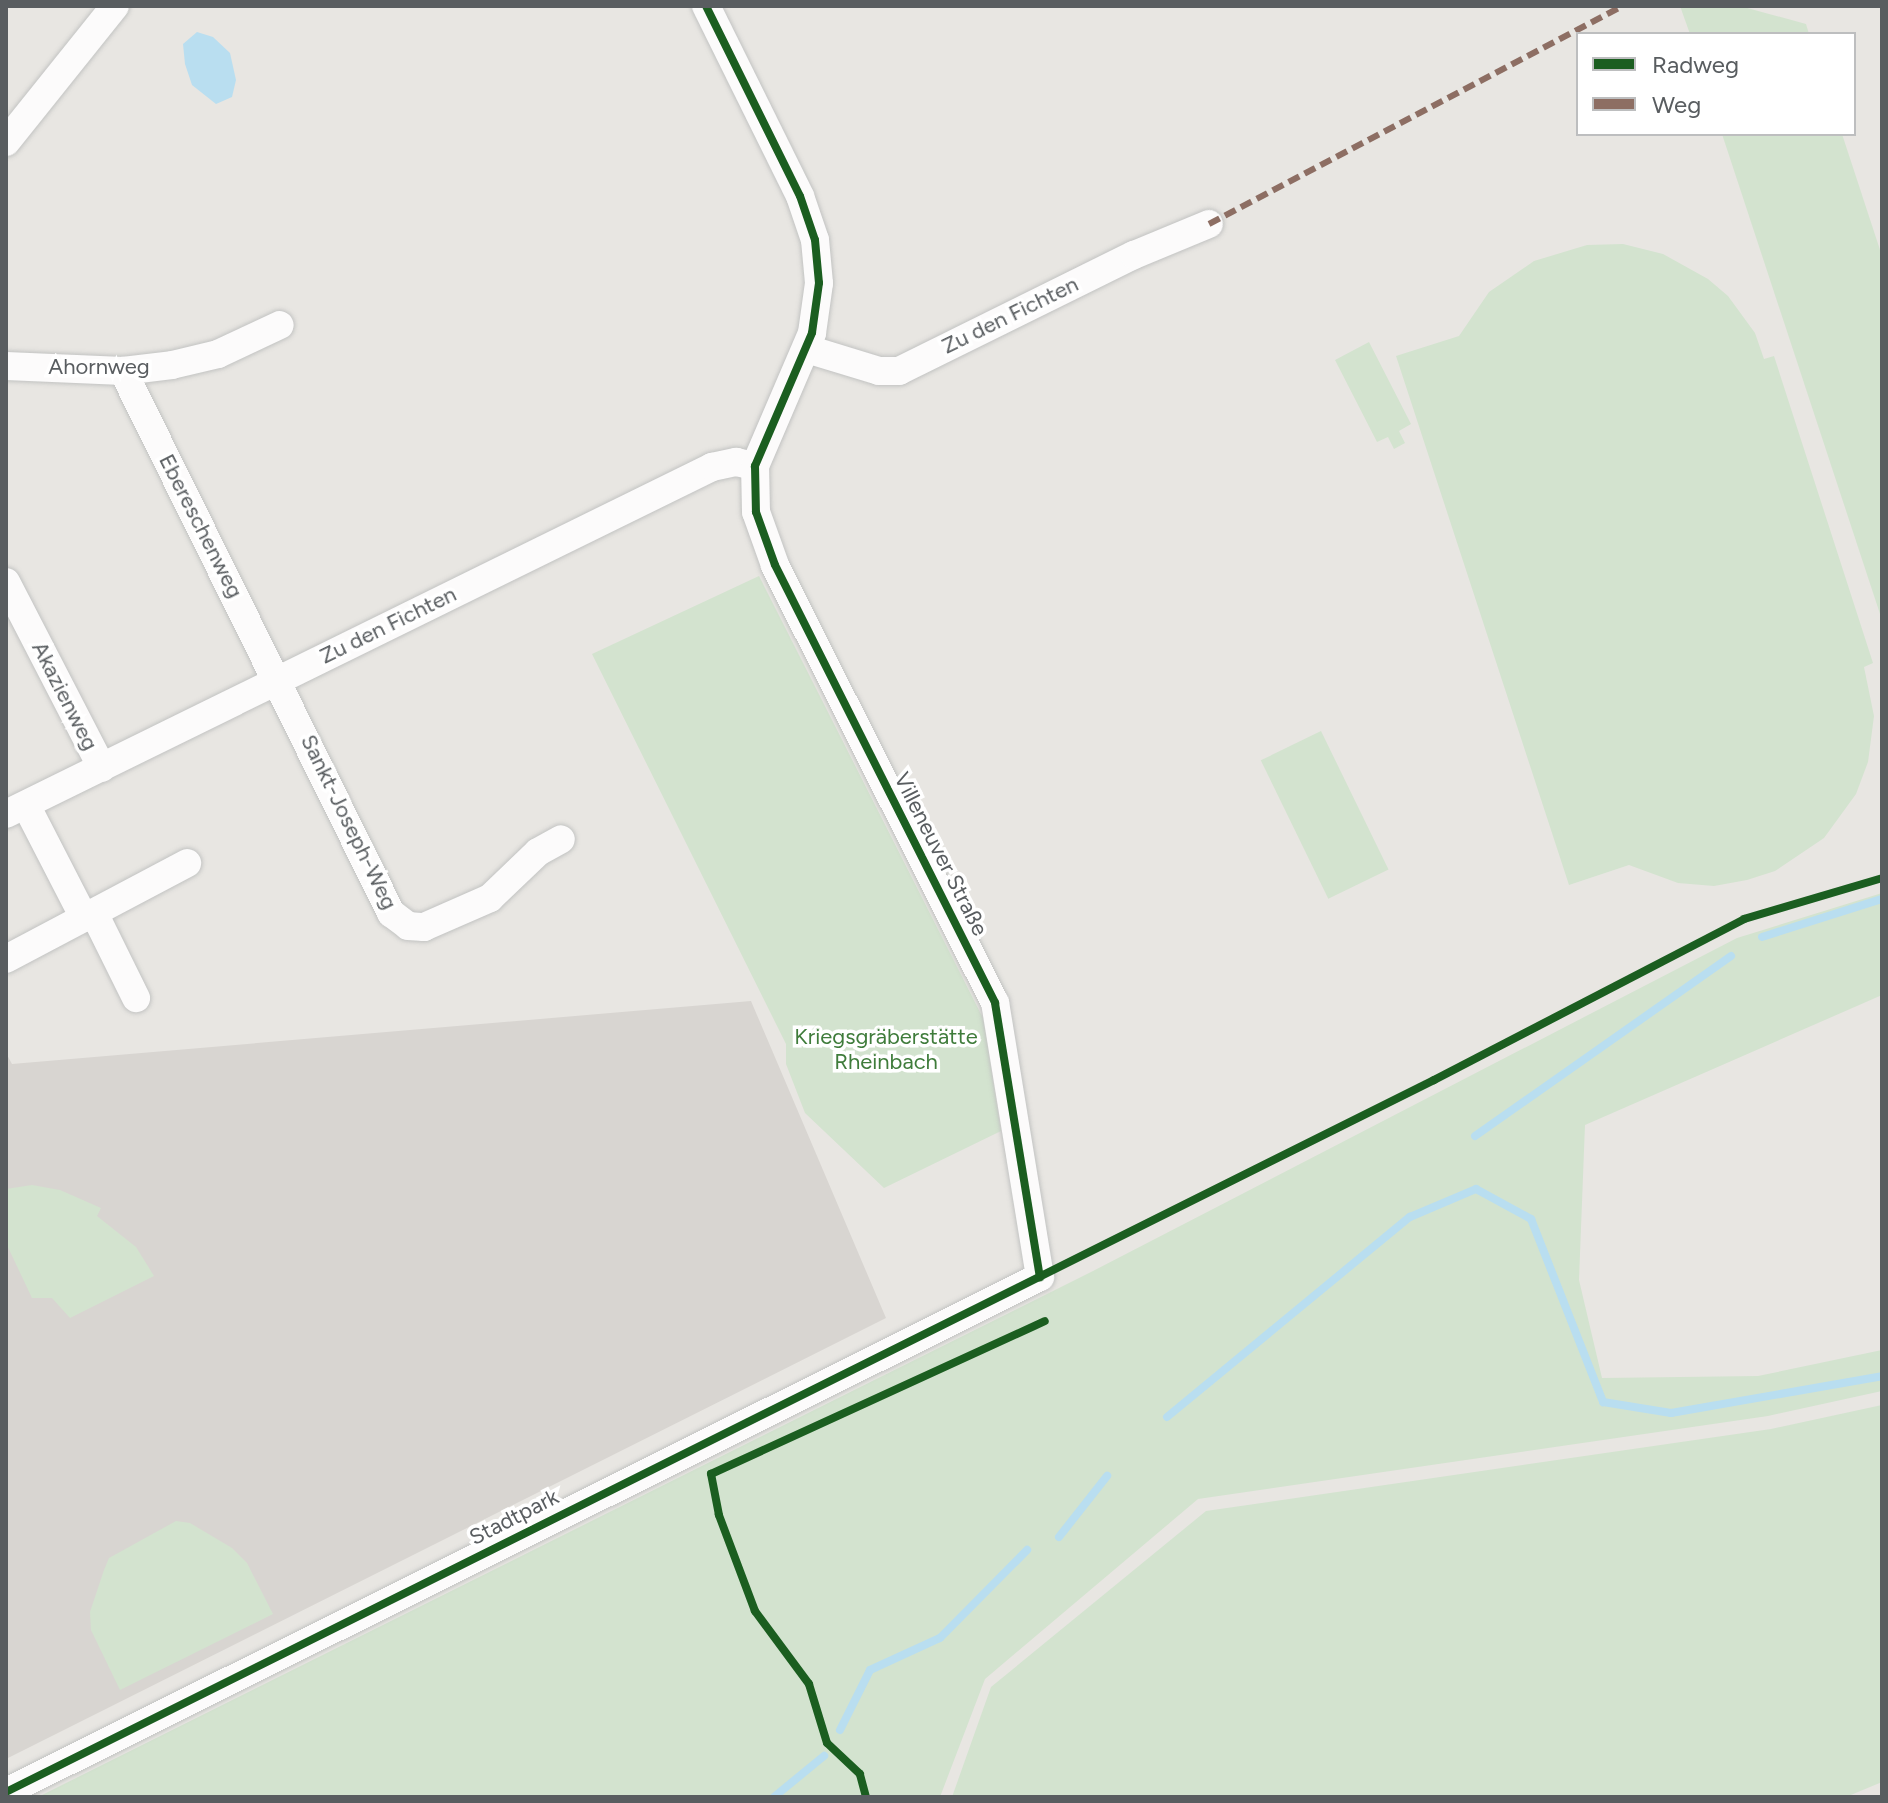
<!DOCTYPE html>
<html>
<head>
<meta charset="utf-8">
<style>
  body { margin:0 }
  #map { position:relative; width:1888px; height:1803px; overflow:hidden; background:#e8e6e2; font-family:Figtree,sans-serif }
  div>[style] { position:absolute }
  .education>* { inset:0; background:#d8d5d1 }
  .green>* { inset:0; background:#d3e3cf; transform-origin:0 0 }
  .water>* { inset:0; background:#b9def0 }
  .stream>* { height:8px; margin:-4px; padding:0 4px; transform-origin:4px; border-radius:4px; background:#b9def0 }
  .roads { filter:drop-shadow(0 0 2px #c2c3c2) drop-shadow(0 0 2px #c2c3c2) }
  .street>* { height:28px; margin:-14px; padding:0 14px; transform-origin:14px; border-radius:14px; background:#fcfbfb }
  .quiet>* { height:6px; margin-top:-3px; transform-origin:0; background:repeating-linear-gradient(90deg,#8d6e63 0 12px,transparent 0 18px) }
  .cycleway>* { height:8px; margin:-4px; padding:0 4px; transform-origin:4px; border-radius:4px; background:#1b5e20 }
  span { translate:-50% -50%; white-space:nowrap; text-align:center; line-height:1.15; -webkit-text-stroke:7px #fff; paint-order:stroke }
  .street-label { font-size:22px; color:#595d60 }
  .park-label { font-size:22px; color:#3f7c3b }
  .frame { position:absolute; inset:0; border:8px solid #595d60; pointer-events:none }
  .legend { position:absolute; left:1576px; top:32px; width:280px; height:104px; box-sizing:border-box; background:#fff; border:2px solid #bdbebf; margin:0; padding:10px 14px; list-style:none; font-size:24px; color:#595d60 }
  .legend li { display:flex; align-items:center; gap:16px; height:40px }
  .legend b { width:40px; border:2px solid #bdbebf }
</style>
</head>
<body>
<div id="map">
  <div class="education">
    <i style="clip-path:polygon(751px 1001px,886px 1318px,6px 1759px,6px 1053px,12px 1064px)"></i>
  </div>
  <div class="green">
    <i style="clip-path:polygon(1680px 6px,1740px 6px,1806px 24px,1809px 34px,1690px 34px)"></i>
    <i style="clip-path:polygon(1722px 134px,1842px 134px,1882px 256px,1882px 620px)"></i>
    <i style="clip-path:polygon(1623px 244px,1663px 254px,1708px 279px,1728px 296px,1755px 333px,1764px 359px,1774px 356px,1873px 663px,1864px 667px,1874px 716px,1868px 762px,1856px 794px,1824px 838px,1775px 871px,1747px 880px,1714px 886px,1678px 883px,1629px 865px,1569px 885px,1396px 356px,1459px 336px,1489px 292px,1534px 261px,1587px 245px)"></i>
    <i style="clip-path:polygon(1369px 342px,1411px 424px,1399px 431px,1405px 443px,1394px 449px,1388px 437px,1377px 442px,1335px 360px)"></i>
    <i style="clip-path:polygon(759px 576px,983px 1018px,1001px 1131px,884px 1188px,805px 1113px,786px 1064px,786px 1044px,592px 654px)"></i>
    <i style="left:1321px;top:731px;width:154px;height:67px;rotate:64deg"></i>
    <i style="clip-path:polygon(1882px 893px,1882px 995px,1585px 1125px,1579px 1280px,1602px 1378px,1758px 1376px,1882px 1350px,1882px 1391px,1768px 1416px,1198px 1499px,985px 1679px,940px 1797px,38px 1797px,1093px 1271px,1737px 938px)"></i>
    <i style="clip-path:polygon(32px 1185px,60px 1190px,101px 1208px,97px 1216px,136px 1247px,154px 1276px,70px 1318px,52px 1298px,32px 1298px,6px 1243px,6px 1189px)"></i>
    <i style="clip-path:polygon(1882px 1405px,1882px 1782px,1846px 1797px,952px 1797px,991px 1687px,1206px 1511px,1771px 1429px)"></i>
    <i style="clip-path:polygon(176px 1521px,190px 1523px,232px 1548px,247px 1563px,273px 1614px,120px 1690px,91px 1630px,90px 1612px,104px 1570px,109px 1558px)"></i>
  </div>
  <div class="water">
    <i style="clip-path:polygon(197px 32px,213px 37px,230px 53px,236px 80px,232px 97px,216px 104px,192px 85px,185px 64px,183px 44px)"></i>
  </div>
  <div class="stream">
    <i style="left:1762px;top:937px;width:126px;rotate:-17.6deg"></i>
    <i style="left:1475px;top:1136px;width:313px;rotate:-35.1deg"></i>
    <i style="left:1167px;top:1417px;width:315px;rotate:-39.5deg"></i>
    <i style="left:1410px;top:1217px;width:72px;rotate:-23deg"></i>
    <i style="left:1476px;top:1189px;width:63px;rotate:28.6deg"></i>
    <i style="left:1531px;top:1219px;width:197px;rotate:68.5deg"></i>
    <i style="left:1603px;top:1402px;width:69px;rotate:9.2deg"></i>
    <i style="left:1671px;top:1413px;width:214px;rotate:-9.9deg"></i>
    <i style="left:1059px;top:1537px;width:78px;rotate:-51.8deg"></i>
    <i style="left:840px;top:1730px;width:67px;rotate:-63.4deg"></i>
    <i style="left:870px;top:1670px;width:77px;rotate:-24.6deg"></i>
    <i style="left:940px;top:1638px;width:124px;rotate:-45.3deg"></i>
    <i style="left:774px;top:1797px;width:65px;rotate:-39.4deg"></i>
  </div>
  <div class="roads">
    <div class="street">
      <i style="left:6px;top:142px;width:174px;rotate:-51.3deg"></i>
      <i style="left:807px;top:349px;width:75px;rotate:17deg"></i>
      <i style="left:879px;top:371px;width:20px"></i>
      <i style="left:899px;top:371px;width:262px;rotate:-26.3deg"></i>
      <i style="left:1134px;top:255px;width:81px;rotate:-22.5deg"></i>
      <i style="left:6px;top:366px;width:117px;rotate:2.4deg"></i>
      <i style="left:123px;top:371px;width:49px;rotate:-7deg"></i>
      <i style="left:172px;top:365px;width:47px;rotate:-13.4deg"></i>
      <i style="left:218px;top:354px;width:68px;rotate:-25.1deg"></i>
      <i style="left:123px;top:371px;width:605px;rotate:63.69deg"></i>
      <i style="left:391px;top:913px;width:21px;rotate:37deg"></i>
      <i style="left:408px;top:926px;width:16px;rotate:4deg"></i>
      <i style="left:424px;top:927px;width:72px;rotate:-23.7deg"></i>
      <i style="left:490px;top:898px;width:66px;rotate:-43.8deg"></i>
      <i style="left:538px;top:852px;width:26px;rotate:-29deg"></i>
      <i style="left:6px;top:582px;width:209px;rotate:62.7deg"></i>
      <i style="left:26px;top:805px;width:127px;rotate:62.8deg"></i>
      <i style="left:6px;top:814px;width:787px;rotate:-26.17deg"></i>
      <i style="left:712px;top:467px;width:25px;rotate:-12deg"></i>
      <i style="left:736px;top:462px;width:19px;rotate:12deg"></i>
      <i style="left:94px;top:913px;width:95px;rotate:63.7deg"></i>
      <i style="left:6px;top:959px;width:205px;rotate:-27.9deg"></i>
      <i style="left:6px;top:1792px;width:1155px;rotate:-26.48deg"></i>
      <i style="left:1040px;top:1277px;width:278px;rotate:-99.3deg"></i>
      <i style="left:995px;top:1003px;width:490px;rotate:-116.7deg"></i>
      <i style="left:775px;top:565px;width:56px;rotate:-109.7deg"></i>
      <i style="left:756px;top:512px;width:46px;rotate:-91.2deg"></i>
      <i style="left:755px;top:466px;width:145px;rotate:-66.8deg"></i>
      <i style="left:812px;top:333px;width:50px;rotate:-82deg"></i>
      <i style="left:819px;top:283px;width:43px;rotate:-95.3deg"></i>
      <i style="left:815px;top:240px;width:46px;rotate:-108.8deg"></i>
      <i style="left:800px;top:196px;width:212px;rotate:-116.3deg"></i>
    </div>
  </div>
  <div class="quiet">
    <i style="left:1209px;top:224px;width:468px;rotate:-27.8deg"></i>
  </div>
  <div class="cycleway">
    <i style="left:706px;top:6px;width:212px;rotate:63.7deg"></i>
    <i style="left:800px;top:196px;width:46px;rotate:71.2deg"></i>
    <i style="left:815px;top:240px;width:43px;rotate:84.7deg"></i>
    <i style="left:819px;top:283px;width:50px;rotate:98deg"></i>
    <i style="left:812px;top:333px;width:145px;rotate:113.2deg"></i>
    <i style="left:755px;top:466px;width:46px;rotate:88.8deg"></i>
    <i style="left:756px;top:512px;width:56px;rotate:70.3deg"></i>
    <i style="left:775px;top:565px;width:490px;rotate:63.3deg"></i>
    <i style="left:995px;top:1003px;width:278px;rotate:80.7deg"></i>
    <i style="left:6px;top:1792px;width:1596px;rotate:-26.5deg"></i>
    <i style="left:1434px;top:1080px;width:349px;rotate:-27.4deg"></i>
    <i style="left:1744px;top:919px;width:144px;rotate:-16.5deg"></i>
    <i style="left:866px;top:1797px;width:24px;rotate:-105deg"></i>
    <i style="left:860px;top:1774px;width:45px;rotate:-136.8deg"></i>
    <i style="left:827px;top:1743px;width:62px;rotate:-107deg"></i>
    <i style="left:809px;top:1684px;width:91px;rotate:-126.5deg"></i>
    <i style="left:755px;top:1611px;width:103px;rotate:-110.6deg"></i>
    <i style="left:719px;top:1515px;width:42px;rotate:-101deg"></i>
    <i style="left:711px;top:1474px;width:367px;rotate:-24.6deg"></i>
  </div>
  <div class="street-label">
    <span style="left:1010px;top:315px;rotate:-26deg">Zu den Fichten</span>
    <span style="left:99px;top:367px">Ahornweg</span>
    <span style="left:201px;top:526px;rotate:63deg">Ebereschenweg</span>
    <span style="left:388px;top:625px;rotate:-26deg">Zu den Fichten</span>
    <span style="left:65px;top:696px;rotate:63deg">Akazienweg</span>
    <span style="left:349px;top:822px;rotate:64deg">Sankt-Joseph-Weg</span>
    <span style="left:941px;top:854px;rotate:63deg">Villeneuver Straße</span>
    <span style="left:514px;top:1517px;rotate:-27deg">Stadtpark</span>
  </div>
  <div class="park-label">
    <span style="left:886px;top:1049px">Kriegsgräberstätte<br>Rheinbach</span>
  </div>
  <div class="frame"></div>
  <ul class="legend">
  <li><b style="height:10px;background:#1b5e20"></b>Radweg</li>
  <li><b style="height:10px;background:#8d6e63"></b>Weg</li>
  </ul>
</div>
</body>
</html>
